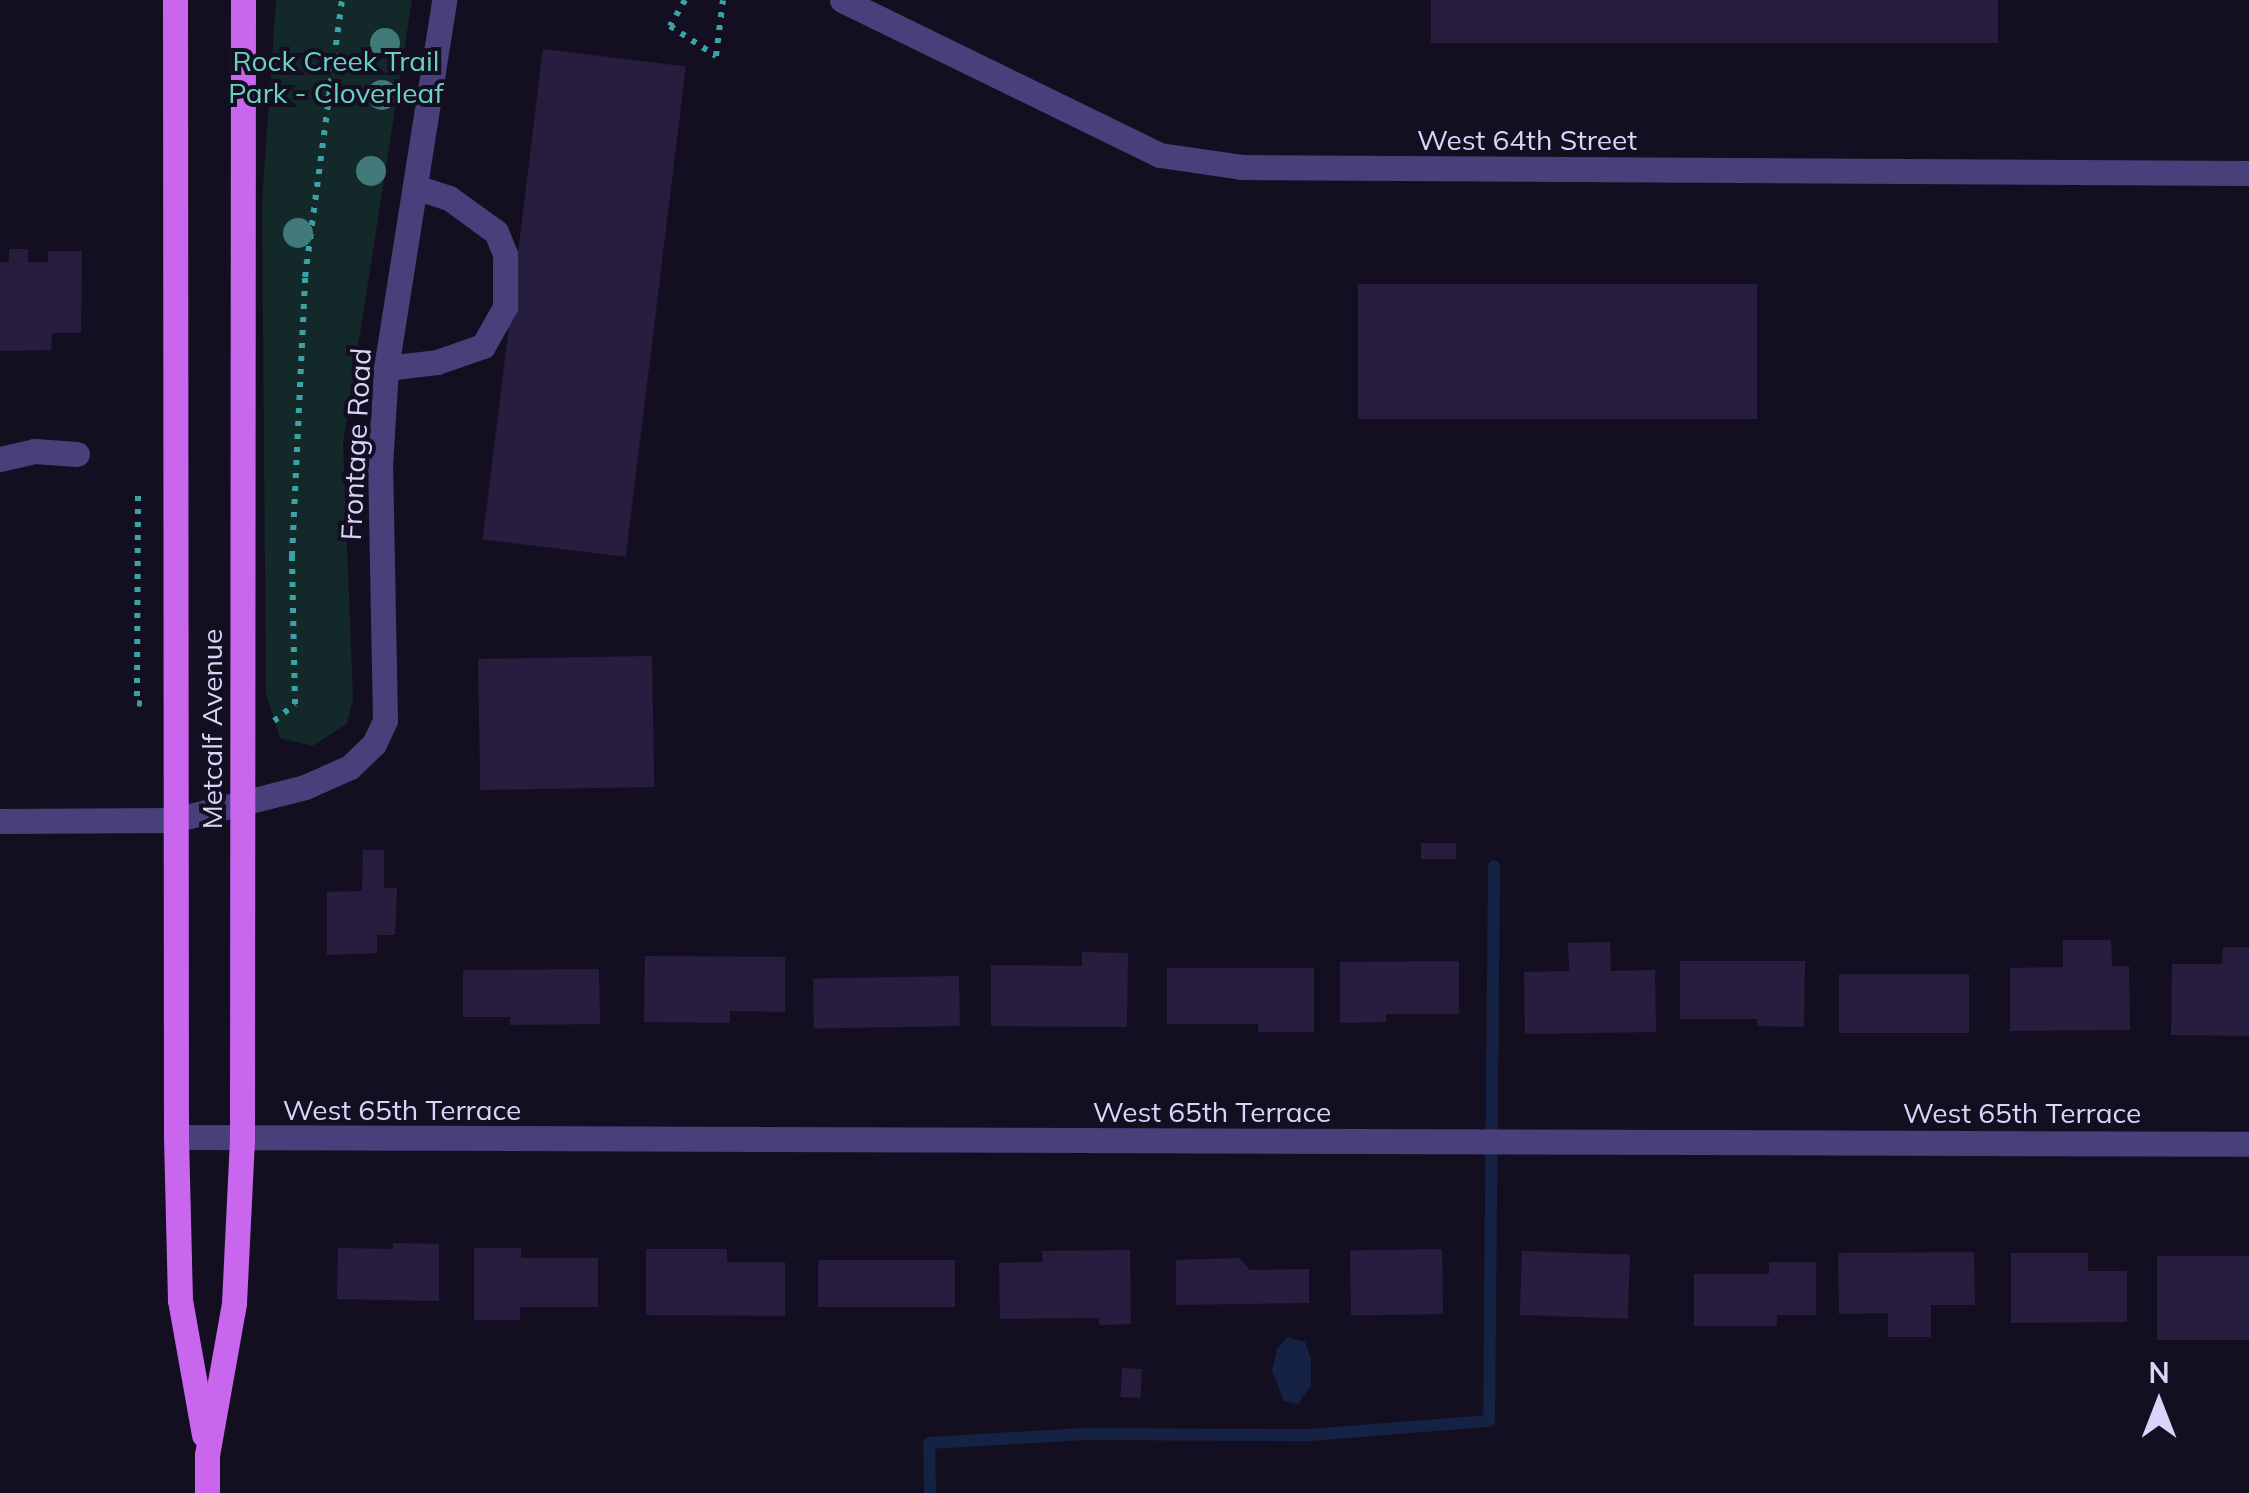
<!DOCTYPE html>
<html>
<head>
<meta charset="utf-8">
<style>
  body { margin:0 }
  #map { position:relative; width:2249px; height:1493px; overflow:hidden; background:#140f20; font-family:Mulish,sans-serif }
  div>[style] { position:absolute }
  .green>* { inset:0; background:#132829 }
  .water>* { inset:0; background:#152244 }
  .stream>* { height:12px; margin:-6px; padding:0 6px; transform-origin:6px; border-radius:6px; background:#152244 }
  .building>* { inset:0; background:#271e3f; transform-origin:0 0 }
  .path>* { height:6px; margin-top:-3px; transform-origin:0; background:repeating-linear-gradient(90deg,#3ba2a6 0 5px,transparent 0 13px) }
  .minor>* { height:25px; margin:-12.5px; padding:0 12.5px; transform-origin:12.5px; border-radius:12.5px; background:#47407a }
  .major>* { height:25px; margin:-12.5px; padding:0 12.5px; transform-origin:12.5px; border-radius:12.5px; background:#c866ee }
  .trees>* { width:30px; height:30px; margin:-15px; border-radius:50%; background:#427a79 }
  span { translate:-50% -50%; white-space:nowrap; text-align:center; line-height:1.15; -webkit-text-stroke:8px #140f20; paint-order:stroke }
  .park-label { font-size:28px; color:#67d2c1 }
  .street-label { font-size:28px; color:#dbd3fa }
  .north { position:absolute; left:2109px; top:1353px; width:100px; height:100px; -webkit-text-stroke:8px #140f20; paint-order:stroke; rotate:0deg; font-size:28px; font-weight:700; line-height:40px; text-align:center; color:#dbd3fa }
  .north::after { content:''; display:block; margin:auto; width:35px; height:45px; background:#dbd3fa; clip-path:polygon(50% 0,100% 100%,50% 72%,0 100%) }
</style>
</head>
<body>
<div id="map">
  <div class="green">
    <i style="clip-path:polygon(276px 0,412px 0,343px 443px,353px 699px,347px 724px,312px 746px,280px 738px,266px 693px,262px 202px)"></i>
  </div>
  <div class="water">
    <i style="clip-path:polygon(1288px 1337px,1305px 1342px,1311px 1359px,1311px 1385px,1298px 1404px,1284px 1401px,1272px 1371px,1277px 1349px)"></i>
  </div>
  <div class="stream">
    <i style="left:930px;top:1493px;width:50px;rotate:-91.1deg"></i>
    <i style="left:929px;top:1443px;width:155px;rotate:-3.3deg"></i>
    <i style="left:1084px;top:1434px;width:226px;rotate:0.3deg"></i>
    <i style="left:1310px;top:1435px;width:180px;rotate:-4.5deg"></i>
    <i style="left:1489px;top:1421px;width:555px;rotate:-89.48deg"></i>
  </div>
  <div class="building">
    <i style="left:1431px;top:0;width:567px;height:43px"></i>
    <i style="left:543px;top:49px;width:144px;height:494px;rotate:7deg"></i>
    <i style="clip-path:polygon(9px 249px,28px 249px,28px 262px,48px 262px,48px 251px,82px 251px,81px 333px,52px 333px,51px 350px,0 351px,0 262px,9px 262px)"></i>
    <i style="left:1358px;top:284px;width:399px;height:135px"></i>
    <i style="left:652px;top:656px;width:131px;height:174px;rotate:89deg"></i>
    <i style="left:1421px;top:843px;width:35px;height:16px"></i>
    <i style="clip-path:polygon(363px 850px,384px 850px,384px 888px,397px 888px,395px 935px,377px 935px,377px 953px,327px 955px,327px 892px,362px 891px)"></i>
    <i style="clip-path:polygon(2063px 940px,2111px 940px,2112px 966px,2129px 966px,2130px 1030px,2010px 1031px,2010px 968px,2063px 967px)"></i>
    <i style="clip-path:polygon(1610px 942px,1611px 971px,1655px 970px,1656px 1032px,1525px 1034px,1524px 972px,1569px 971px,1568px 943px)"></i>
    <i style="clip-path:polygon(2223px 947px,2249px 947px,2249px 1036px,2171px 1035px,2172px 964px,2222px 964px)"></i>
    <i style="clip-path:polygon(1082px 952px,1128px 953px,1127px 1027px,991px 1026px,991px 965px,1082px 966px)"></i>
    <i style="clip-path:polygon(645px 956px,785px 957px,785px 1012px,730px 1011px,730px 1023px,644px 1022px)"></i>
    <i style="clip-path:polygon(1459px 961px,1459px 1014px,1386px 1014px,1386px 1022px,1340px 1023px,1340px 962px)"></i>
    <i style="clip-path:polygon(1680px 961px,1805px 961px,1804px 1027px,1757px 1026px,1757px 1019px,1680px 1019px)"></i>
    <i style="clip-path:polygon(1167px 968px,1314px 968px,1314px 1032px,1258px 1032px,1258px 1024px,1167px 1024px)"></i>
    <i style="clip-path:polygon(599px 969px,600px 1024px,510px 1025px,510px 1017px,463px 1017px,463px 970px)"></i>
    <i style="left:1839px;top:974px;width:130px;height:59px"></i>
    <i style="left:959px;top:976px;width:50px;height:146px;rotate:89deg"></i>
    <i style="clip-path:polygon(393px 1243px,439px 1244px,439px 1301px,337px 1299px,338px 1248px,393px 1249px)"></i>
    <i style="clip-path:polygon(474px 1248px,521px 1248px,521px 1258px,598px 1258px,598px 1307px,520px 1307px,520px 1320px,474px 1320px)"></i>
    <i style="clip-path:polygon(646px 1249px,727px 1249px,727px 1262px,785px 1262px,785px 1316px,646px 1315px)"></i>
    <i style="left:1442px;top:1249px;width:65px;height:92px;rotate:89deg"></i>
    <i style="clip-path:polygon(1130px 1250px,1131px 1324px,1099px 1325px,1099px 1318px,1000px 1319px,999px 1263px,1043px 1262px,1042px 1251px)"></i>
    <i style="left:1522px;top:1251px;width:108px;height:64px;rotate:2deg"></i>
    <i style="clip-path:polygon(1974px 1252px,1975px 1305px,1931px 1305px,1931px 1337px,1888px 1337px,1888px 1313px,1839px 1314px,1838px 1253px)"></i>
    <i style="clip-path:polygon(2011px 1253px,2088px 1253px,2088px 1271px,2127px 1271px,2127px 1322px,2011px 1323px)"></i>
    <i style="left:2249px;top:1256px;width:84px;height:92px;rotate:90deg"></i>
    <i style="clip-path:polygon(1239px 1258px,1250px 1270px,1309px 1269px,1309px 1303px,1176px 1305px,1176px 1260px)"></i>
    <i style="left:955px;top:1260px;width:47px;height:137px;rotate:90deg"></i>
    <i style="clip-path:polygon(1769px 1262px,1816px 1262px,1816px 1315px,1777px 1315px,1777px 1326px,1694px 1326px,1694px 1274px,1769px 1274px)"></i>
    <i style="left:1122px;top:1368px;width:20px;height:29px;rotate:3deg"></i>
  </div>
  <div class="path">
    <i style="left:685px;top:0;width:30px;rotate:120deg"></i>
    <i style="left:670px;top:26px;width:55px;rotate:33.1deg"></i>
    <i style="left:716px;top:56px;width:56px;rotate:-82.9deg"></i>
    <i style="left:138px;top:496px;width:207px;rotate:90.3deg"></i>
    <i style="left:137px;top:703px;width:5px;rotate:11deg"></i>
    <i style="left:274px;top:721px;width:27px;rotate:-39deg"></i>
    <i style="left:295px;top:704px;width:148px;rotate:-91.2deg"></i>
    <i style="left:292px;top:556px;width:279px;rotate:-87.3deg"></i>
    <i style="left:305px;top:277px;width:279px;rotate:-82.4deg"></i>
  </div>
  <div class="minor">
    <i style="left:842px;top:0;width:354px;rotate:26deg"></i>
    <i style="left:1160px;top:155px;width:82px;rotate:8.4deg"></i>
    <i style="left:1241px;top:167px;width:1008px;rotate:0.34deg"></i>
    <i style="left:386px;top:368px;width:51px;rotate:-6.7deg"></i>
    <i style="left:437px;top:362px;width:49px;rotate:-19.2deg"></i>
    <i style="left:483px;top:346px;width:45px;rotate:-60.6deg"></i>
    <i style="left:505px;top:307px;width:53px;rotate:-90deg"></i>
    <i style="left:505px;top:254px;width:24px;rotate:-112deg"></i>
    <i style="left:496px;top:232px;width:58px;rotate:-144.1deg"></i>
    <i style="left:449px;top:198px;width:35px;rotate:-162deg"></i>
    <i style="left:0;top:459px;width:35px;rotate:-13deg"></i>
    <i style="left:34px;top:451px;width:43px;rotate:4deg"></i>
    <i style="left:0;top:821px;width:174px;rotate:-0.3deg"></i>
    <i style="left:174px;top:820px;width:135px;rotate:-14.1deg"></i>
    <i style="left:305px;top:787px;width:49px;rotate:-24deg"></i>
    <i style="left:350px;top:767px;width:33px;rotate:-44deg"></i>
    <i style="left:374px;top:744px;width:26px;rotate:-65deg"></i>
    <i style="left:385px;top:720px;width:254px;rotate:-91.1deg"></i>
    <i style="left:380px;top:466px;width:98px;rotate:-86.5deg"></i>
    <i style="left:386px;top:368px;width:373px;rotate:-81deg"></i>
    <i style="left:176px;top:1137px;width:2073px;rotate:0.19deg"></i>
  </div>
  <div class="major">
    <i style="left:175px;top:0;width:1137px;rotate:89.95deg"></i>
    <i style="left:176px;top:1137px;width:163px;rotate:88.6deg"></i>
    <i style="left:180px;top:1300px;width:137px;rotate:79.9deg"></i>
    <i style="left:207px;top:1493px;width:38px;rotate:-90deg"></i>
    <i style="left:207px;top:1455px;width:154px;rotate:-79.9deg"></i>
    <i style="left:234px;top:1303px;width:163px;rotate:-87.2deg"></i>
    <i style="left:242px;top:1140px;width:1140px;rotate:-89.95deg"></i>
  </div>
  <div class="trees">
    <i style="left:385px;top:43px"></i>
    <i style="left:382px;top:95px"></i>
    <i style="left:371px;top:171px"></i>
    <i style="left:298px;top:233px"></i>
  </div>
  <div class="park-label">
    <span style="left:336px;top:77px">Rock Creek Trail<br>Park - Cloverleaf</span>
  </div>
  <div class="street-label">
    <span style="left:1527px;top:140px">West 64th Street</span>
    <span style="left:356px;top:444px;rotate:-87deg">Frontage Road</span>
    <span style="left:212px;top:729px;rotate:-90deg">Metcalf Avenue</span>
    <span style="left:402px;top:1110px">West 65th Terrace</span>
    <span style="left:1212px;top:1112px">West 65th Terrace</span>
    <span style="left:2022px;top:1113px">West 65th Terrace</span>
  </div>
  <div class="north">N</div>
</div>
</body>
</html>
